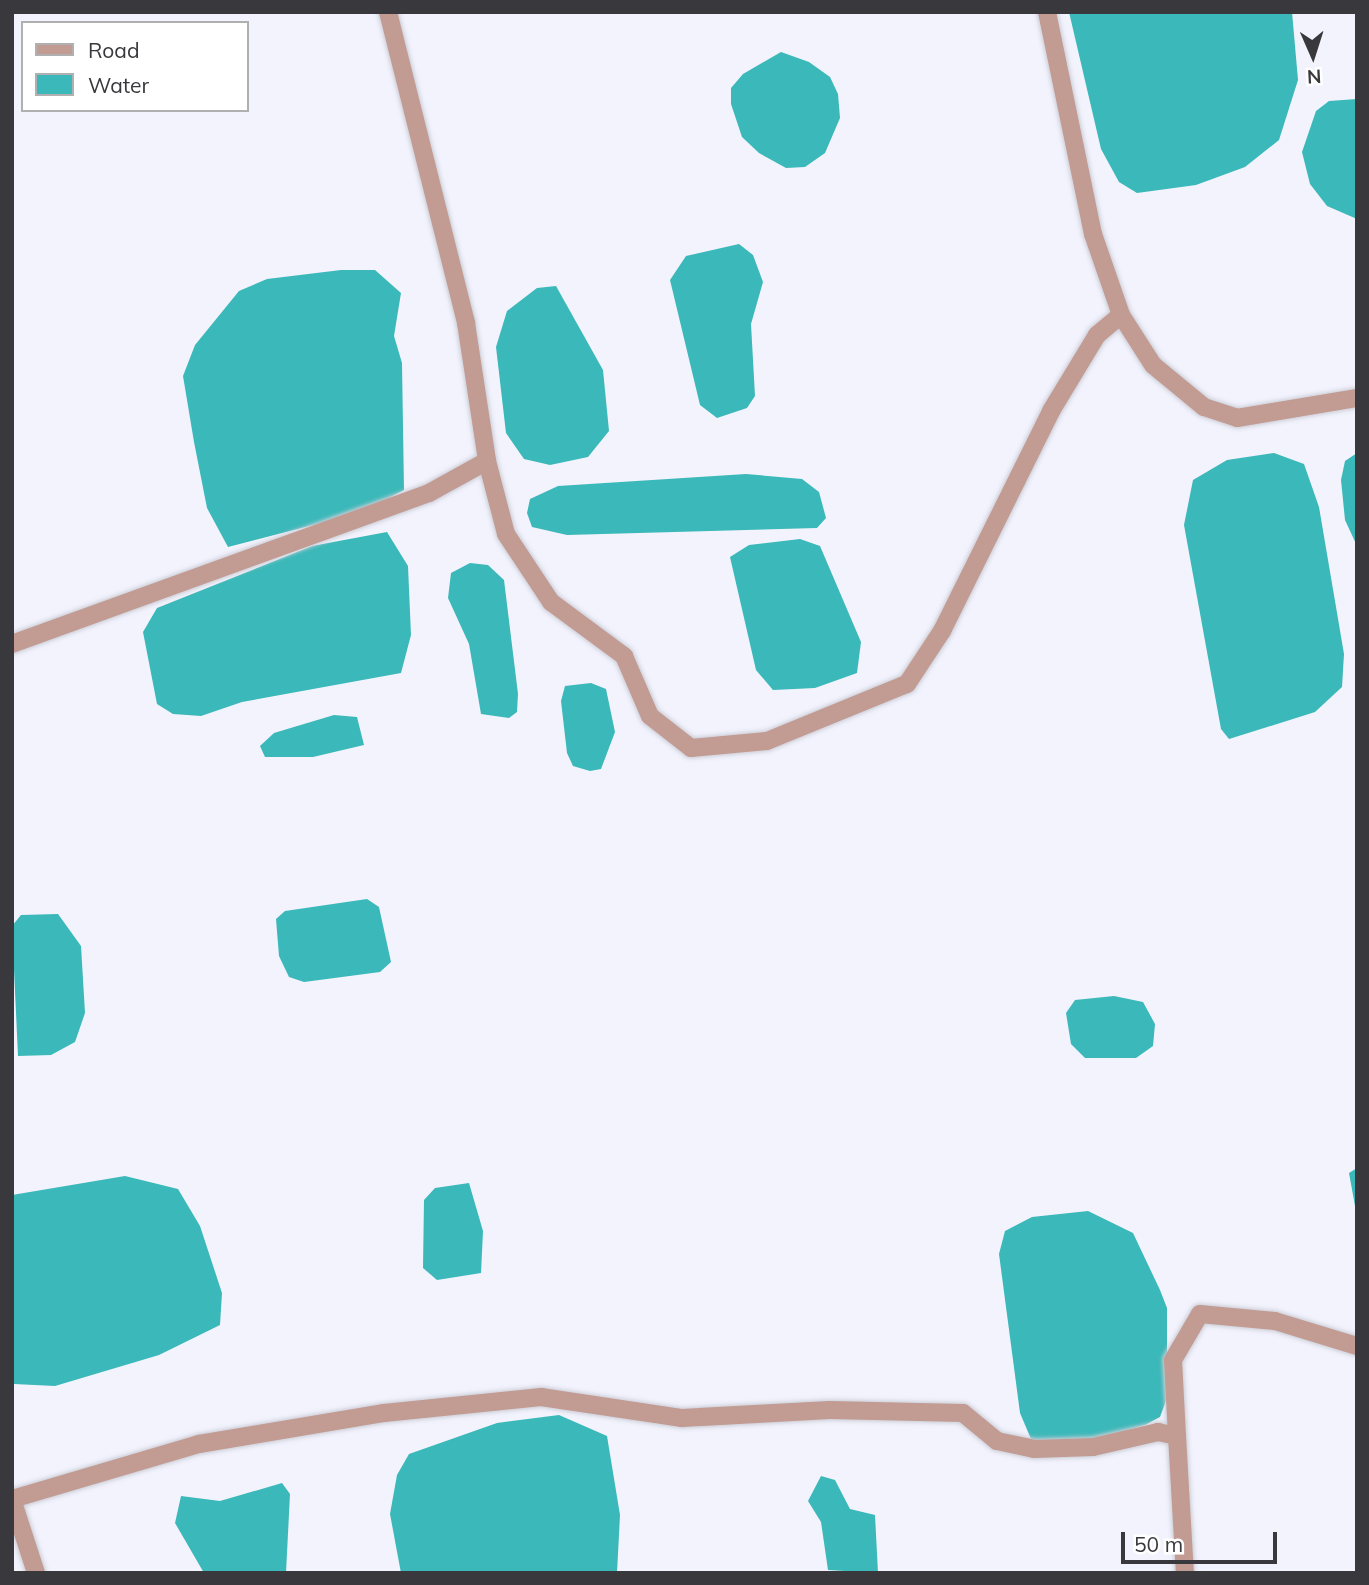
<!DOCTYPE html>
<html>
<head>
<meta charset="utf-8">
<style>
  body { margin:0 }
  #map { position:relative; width:1369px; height:1585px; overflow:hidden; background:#f2f3fd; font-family:Mulish,sans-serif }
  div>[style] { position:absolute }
  .water>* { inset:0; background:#3bb8b9 }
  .roads { filter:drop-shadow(0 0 2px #cdced7) drop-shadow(0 0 2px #cdced7) }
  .minor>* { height:18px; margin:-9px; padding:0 9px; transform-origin:9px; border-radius:9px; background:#c29b93 }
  span { translate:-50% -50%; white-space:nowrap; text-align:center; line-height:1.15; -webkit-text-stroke:5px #fff; paint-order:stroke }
  .frame { position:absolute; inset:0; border:14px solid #39393d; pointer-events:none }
  .legend { position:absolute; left:21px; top:21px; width:228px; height:91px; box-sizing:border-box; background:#fff; border:2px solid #b0b0b1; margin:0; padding:9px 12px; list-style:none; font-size:21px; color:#39393d }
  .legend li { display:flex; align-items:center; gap:14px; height:35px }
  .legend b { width:35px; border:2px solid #b0b0b1 }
  .north { position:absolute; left:1278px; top:21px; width:70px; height:70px; -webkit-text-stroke:5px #fff; paint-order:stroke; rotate:177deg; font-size:19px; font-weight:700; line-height:28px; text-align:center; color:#39393d }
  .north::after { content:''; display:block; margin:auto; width:24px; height:32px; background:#39393d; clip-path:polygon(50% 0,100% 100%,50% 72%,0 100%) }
  .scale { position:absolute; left:1121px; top:1532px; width:156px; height:32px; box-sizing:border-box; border:4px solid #39393d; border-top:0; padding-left:9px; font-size:21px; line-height:24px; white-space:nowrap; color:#39393d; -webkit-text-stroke:5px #fff; paint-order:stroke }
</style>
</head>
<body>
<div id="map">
  <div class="water">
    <i style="clip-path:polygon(1069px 12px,1292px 12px,1298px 80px,1279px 140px,1245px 167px,1196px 185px,1137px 193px,1119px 182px,1101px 149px)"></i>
    <i style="clip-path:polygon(781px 52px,809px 62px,830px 77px,838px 94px,840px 118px,825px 153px,805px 167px,786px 168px,759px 153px,742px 137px,731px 104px,731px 88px,743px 74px)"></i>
    <i style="clip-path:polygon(1357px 99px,1357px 219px,1327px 206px,1310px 184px,1302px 152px,1316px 111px,1329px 101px)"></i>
    <i style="clip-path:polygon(739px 244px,753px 255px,763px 282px,751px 324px,755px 396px,747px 408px,717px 418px,700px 405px,670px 280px,686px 256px)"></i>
    <i style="clip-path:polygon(341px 270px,375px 270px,401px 293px,394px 336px,402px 363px,404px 490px,360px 513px,228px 547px,207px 508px,194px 442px,183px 376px,195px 345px,239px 291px,267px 279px)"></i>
    <i style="clip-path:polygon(556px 286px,603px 370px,609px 431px,588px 457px,550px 465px,524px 459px,506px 433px,496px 347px,507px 311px,537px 288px)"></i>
    <i style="clip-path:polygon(1274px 453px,1304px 464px,1319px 507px,1344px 654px,1342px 687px,1315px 712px,1229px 739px,1221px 729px,1184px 525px,1193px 480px,1227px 460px)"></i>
    <i style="clip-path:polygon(1357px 453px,1357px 546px,1345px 520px,1341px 480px,1345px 461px)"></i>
    <i style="clip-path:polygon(746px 474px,802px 479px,819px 492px,826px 518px,817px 528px,567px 535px,532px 527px,527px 513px,530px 499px,558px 486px)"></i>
    <i style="clip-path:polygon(387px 532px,408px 566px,411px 635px,401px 673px,242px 702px,201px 716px,173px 714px,157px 704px,143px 632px,157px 608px,312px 546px)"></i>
    <i style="clip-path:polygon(800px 539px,820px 546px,861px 642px,857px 673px,815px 688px,773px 690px,756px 670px,730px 557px,749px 545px)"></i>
    <i style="clip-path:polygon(470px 563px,488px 565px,504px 580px,518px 694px,517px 712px,509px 718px,481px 714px,469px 644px,448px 598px,451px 573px)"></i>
    <i style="clip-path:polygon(591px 683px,606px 689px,615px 732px,601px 769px,590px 771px,573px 766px,567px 753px,561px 701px,565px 686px)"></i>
    <i style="clip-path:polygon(334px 715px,357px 717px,364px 745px,313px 757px,265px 757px,260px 746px,274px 733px)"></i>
    <i style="clip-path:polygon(367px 899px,379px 907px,391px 962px,380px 972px,304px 982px,289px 977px,279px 956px,276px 919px,285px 911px)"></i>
    <i style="clip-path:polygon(58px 914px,81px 946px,85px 1013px,75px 1042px,51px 1055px,18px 1056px,12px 926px,21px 915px)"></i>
    <i style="clip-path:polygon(1114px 996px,1143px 1002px,1155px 1024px,1153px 1046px,1136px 1058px,1085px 1058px,1071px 1044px,1066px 1013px,1075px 1000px)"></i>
    <i style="clip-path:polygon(1357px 1168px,1357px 1217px,1349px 1173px)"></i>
    <i style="clip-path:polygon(125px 1176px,178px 1189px,200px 1226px,222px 1293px,220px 1325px,159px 1355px,55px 1386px,14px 1384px,12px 1195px)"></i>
    <i style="clip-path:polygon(469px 1183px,483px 1231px,481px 1273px,437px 1280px,423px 1268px,424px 1200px,435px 1188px)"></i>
    <i style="clip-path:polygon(1088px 1211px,1133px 1233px,1160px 1290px,1167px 1308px,1167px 1398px,1160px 1417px,1145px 1425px,1083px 1443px,1048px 1443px,1031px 1439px,1020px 1413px,999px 1254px,1005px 1231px,1032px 1217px)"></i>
    <i style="clip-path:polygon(559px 1415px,607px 1436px,620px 1515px,617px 1573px,401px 1573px,390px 1514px,397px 1475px,409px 1454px,497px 1423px)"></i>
    <i style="clip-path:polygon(821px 1476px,835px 1480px,850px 1509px,875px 1515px,878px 1573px,828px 1570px,821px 1522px,808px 1501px)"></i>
    <i style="clip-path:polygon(282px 1483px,290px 1494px,286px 1573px,204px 1573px,175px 1523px,181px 1496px,220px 1501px)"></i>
  </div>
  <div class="roads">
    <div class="minor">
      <i style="left:388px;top:12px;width:321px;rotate:75.9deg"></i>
      <i style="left:466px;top:323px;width:140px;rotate:81.3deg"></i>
      <i style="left:487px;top:461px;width:75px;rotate:75.4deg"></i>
      <i style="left:506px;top:534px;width:82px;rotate:56.5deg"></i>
      <i style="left:551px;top:602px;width:91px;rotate:36.5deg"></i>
      <i style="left:624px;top:656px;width:65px;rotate:66.6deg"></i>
      <i style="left:650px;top:716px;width:52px;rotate:38deg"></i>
      <i style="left:691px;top:748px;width:76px;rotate:-5.3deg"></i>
      <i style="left:767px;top:741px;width:151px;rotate:-22.2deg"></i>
      <i style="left:907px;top:684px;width:64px;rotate:-56.6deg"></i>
      <i style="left:942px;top:631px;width:246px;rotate:-63.6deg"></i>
      <i style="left:1051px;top:411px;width:89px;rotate:-58.8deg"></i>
      <i style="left:1097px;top:335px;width:31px;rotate:-40deg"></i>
      <i style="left:1047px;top:12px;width:227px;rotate:78.3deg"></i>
      <i style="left:1093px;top:234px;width:86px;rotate:70.9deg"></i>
      <i style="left:1121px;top:315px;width:59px;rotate:57.4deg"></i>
      <i style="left:1153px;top:365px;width:66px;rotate:39.5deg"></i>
      <i style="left:1204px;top:407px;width:35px;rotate:18deg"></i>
      <i style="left:1237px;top:418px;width:122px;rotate:-9.5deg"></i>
      <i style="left:12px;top:644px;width:443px;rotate:-19.9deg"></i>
      <i style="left:429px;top:493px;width:66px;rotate:-28.9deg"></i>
      <i style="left:1177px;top:1436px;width:76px;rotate:-93deg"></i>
      <i style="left:1173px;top:1360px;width:53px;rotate:-59.6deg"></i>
      <i style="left:1200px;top:1314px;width:75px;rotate:5.3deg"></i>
      <i style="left:1275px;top:1321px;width:86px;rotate:17deg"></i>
      <i style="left:12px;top:1499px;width:195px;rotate:-16.4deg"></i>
      <i style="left:199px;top:1444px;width:188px;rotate:-9.5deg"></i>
      <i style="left:384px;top:1413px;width:158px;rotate:-5.8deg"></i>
      <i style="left:541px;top:1397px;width:143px;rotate:8.5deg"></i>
      <i style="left:682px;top:1418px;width:148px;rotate:-3.1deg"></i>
      <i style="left:830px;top:1410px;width:133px;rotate:1.3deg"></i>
      <i style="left:963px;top:1413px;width:44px;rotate:39.5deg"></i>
      <i style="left:997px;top:1441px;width:38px;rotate:12deg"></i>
      <i style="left:1034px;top:1449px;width:59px;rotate:-1.9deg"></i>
      <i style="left:1093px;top:1447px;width:67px;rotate:-13deg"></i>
      <i style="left:1158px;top:1432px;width:19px;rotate:12deg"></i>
      <i style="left:1177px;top:1436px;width:137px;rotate:86.7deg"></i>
      <i style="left:12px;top:1499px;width:78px;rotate:72deg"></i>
    </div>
  </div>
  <div class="frame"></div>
  <ul class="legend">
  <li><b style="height:9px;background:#c29b93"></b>Road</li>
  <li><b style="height:19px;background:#3bb8b9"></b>Water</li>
  </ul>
  <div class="north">N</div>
  <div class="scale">50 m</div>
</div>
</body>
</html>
